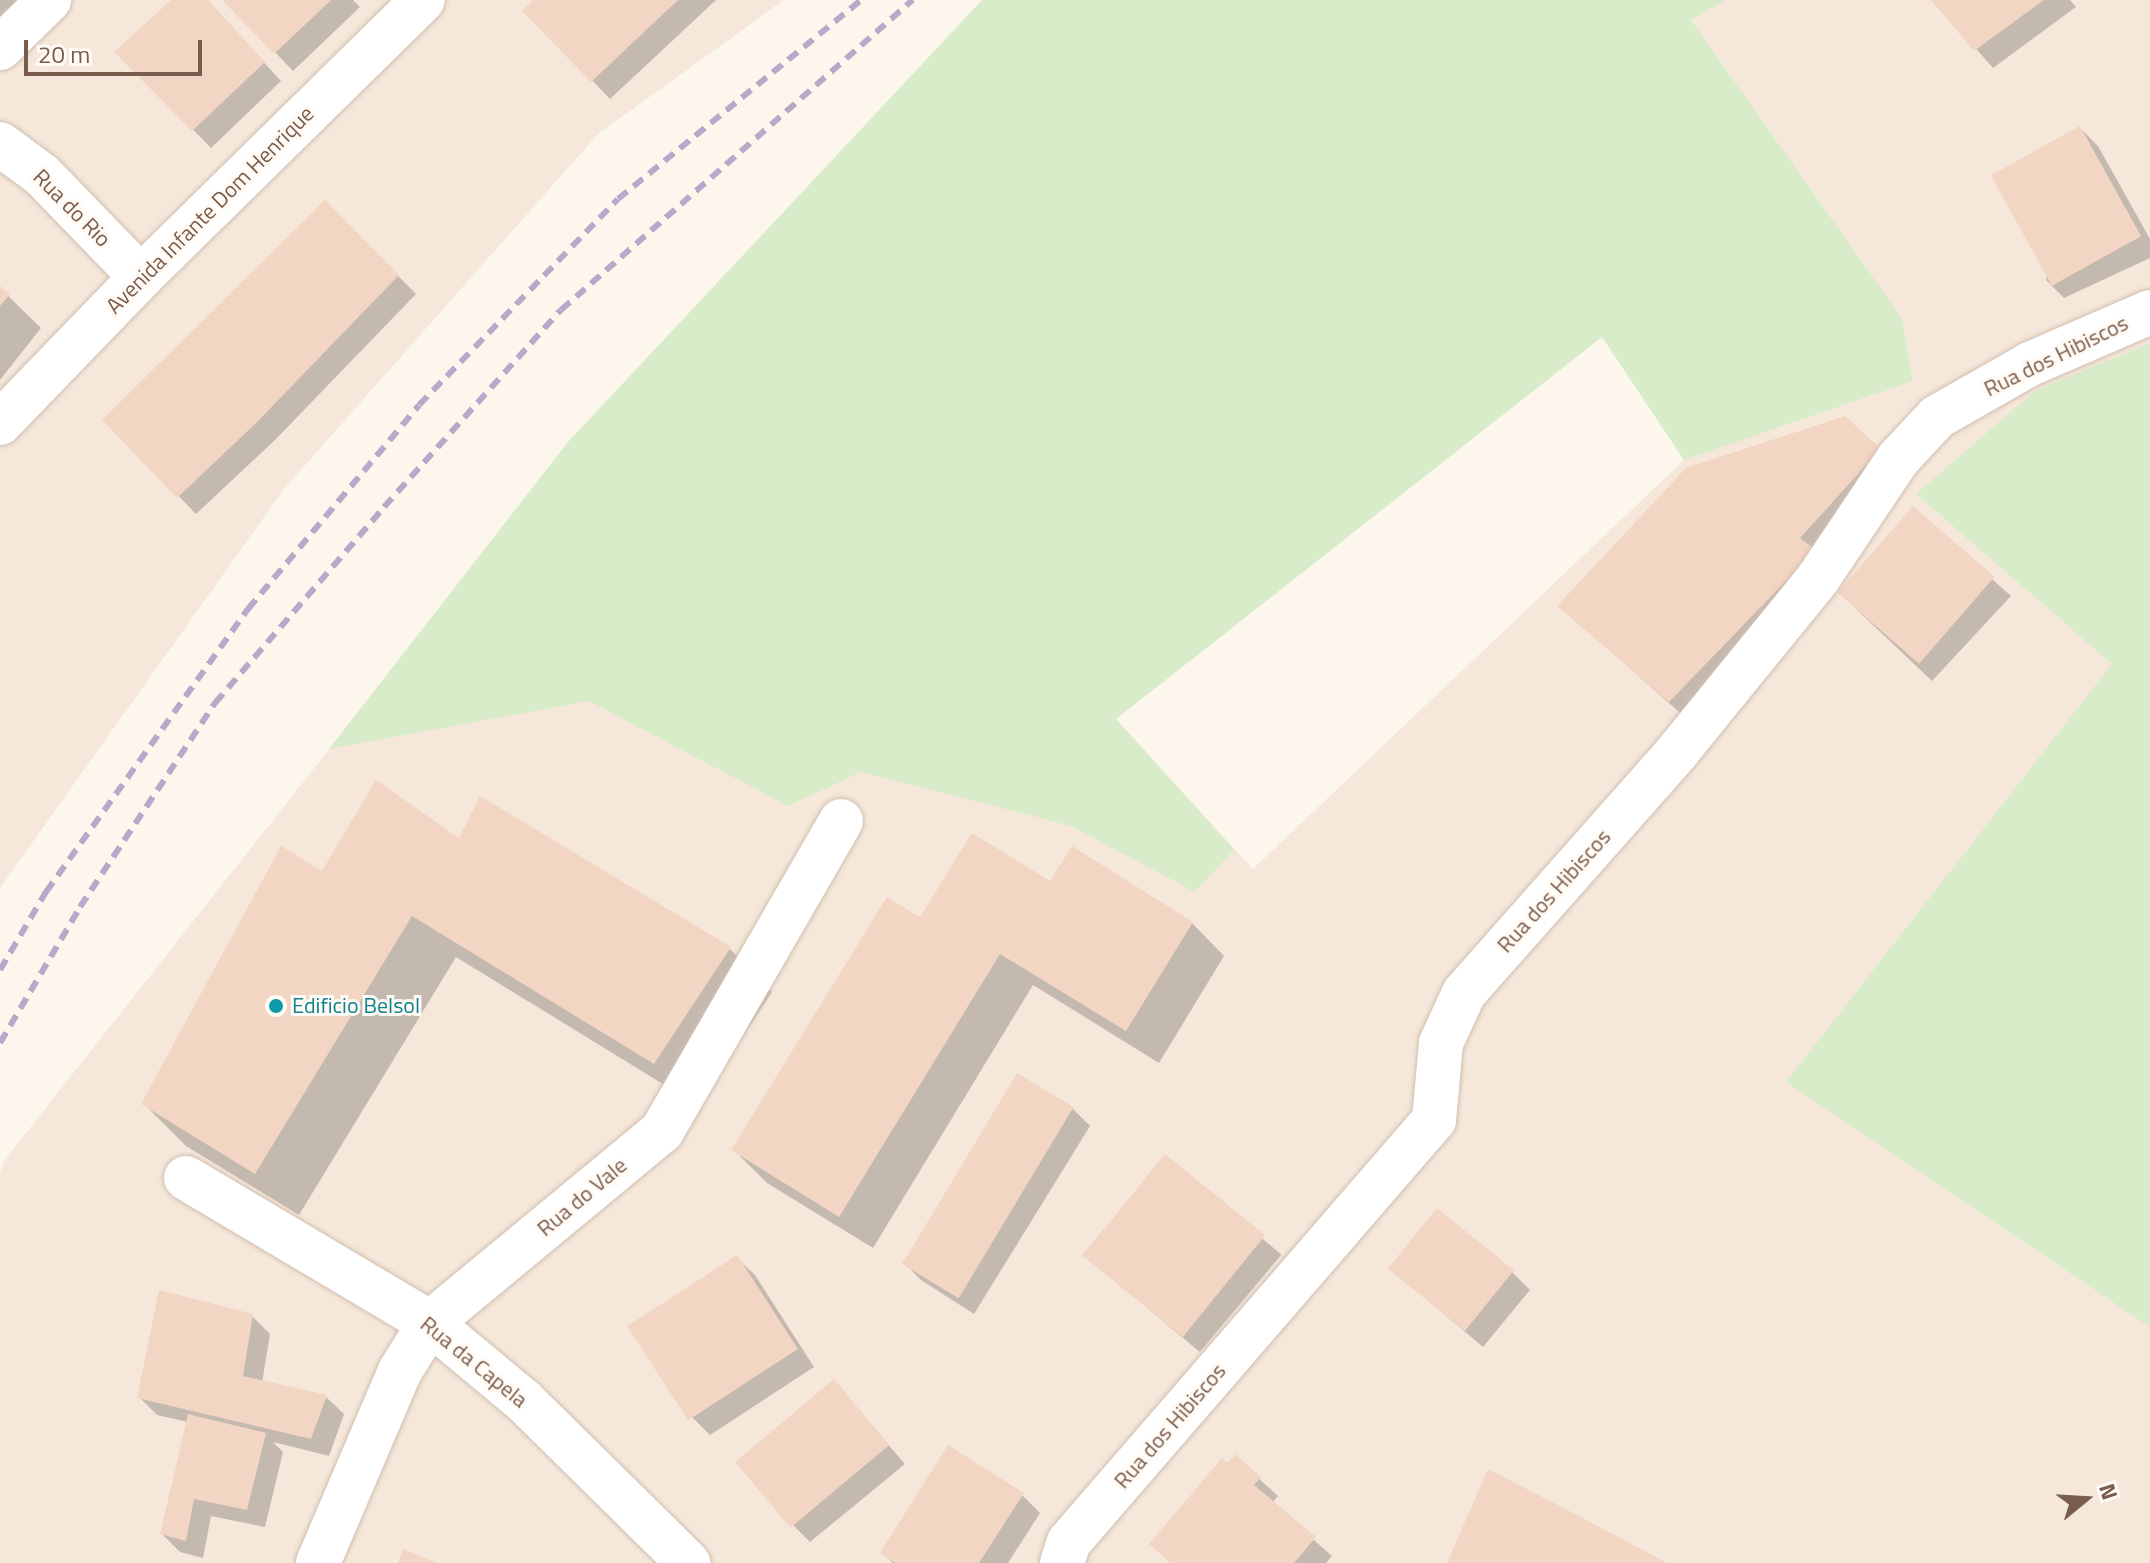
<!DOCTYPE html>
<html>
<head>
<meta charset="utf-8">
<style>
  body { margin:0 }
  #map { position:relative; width:2150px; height:1563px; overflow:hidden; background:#fdf6ec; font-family:"Titillium Web",sans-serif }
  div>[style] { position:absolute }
  .residential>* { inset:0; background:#f5e8da }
  .green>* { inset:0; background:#d8ecc9 }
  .shadow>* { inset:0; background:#0003; transform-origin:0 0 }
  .building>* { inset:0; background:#f3d5c3; transform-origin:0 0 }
  .roads { filter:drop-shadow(0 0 2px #d1beb0) drop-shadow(0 0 2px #d1beb0) }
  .street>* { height:44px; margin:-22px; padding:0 22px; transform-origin:22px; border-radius:22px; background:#fff }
  .rail>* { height:6px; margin-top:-3px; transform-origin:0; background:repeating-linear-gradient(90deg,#b9a8c9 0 12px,transparent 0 20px) }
  .dots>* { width:22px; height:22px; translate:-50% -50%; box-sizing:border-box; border:4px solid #fffaf3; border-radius:50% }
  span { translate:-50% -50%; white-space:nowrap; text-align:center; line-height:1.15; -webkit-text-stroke:6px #fffaf3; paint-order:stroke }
  .street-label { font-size:22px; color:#7a5c4d }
  .culture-label { font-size:22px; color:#0d838f }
  .left { translate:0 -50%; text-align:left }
  .north { position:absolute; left:2046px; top:1459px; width:80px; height:80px; -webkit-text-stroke:6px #fffaf3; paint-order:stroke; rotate:72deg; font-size:22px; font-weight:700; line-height:32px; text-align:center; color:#7a5c4d }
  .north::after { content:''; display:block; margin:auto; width:28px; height:36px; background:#7a5c4d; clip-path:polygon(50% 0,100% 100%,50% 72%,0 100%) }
  .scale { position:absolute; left:24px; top:40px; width:178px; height:36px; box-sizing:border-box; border:4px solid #7a5c4d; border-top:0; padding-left:10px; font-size:24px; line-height:28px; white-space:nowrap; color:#7a5c4d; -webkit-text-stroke:6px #fffaf3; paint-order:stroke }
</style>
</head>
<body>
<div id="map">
  <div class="residential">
    <i style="clip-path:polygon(0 0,784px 0,598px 134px,284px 489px,0 888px)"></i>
    <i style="clip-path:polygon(1726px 0,2150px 0,2150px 1563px,0 1563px,0 1173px,3px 1162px,519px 509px,1116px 719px,1253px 869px,1684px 460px,1913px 380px,1902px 318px,1691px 20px)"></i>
  </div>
  <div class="green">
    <i style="clip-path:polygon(982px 0,1726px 0,1691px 20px,1902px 318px,1913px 381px,1684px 460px,1602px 337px,1116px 719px,1234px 850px,1195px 892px,1071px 826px,861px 772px,788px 806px,589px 701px,329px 749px,568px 442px)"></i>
    <i style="clip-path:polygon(2150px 343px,2150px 1327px,1786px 1082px,2112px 664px,1916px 494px,2035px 391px)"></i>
  </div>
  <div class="shadow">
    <i style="clip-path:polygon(0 0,42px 0,0 41px)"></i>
    <i style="clip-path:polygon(174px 0,206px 0,281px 81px,211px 148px,117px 52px)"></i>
    <i style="clip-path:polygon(225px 0,353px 0,360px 7px,293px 71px)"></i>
    <i style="clip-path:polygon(536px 0,716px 0,610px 99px,525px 11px)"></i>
    <i style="clip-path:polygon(1933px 0,2070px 0,2076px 7px,1993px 68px)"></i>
    <i style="clip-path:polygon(2080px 128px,2098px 146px,2150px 239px,2150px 258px,2064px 298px,2046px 280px)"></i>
    <i style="clip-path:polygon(325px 202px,416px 294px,276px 439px,196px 514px,105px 420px)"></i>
    <i style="clip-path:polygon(0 288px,41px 328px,0 380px)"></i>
    <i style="clip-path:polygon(1880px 451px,1696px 727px,1560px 606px)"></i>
    <i style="clip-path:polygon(1913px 509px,2011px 596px,1932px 681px,1854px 607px)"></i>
    <i style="clip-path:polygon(481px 799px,730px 949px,772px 992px,697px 1105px,456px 957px,299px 1215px,186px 1146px,144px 1104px,323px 874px,459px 841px)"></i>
    <i style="clip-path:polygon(1051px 884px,1192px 923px,1224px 956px,1159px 1063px,1033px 985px,873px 1248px,767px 1183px,734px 1150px,921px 920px)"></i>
    <i style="clip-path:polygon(1072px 1108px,1090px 1126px,974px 1314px,921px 1280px,903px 1262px)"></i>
    <i style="left:1165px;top:1157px;width:152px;height:127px;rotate:40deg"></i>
    <i style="clip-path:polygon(737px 1258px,755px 1275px,814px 1367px,710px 1435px,692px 1417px)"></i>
    <i style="clip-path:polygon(1390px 1268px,1512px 1272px,1530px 1290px,1483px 1347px)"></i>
    <i style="clip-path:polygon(252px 1316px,270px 1334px,262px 1383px,326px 1397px,344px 1414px,329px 1456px,273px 1442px,283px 1452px,265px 1527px,211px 1516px,203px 1558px,180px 1552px,162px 1534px,188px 1422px,157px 1415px,139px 1397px)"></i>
    <i style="clip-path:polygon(834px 1382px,905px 1464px,810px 1542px,792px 1524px)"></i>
    <i style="clip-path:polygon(1235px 1457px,1278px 1496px,1272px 1503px,1332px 1556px,1326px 1563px,1171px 1563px,1152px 1544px)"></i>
    <i style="clip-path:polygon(1022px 1495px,1040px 1513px,1008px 1563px,893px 1563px,882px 1553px)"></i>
  </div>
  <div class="building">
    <i style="clip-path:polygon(171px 0,208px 0,265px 62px,192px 131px,114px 52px)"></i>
    <i style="clip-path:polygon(222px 0,331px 0,274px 54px)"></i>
    <i style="clip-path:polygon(533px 0,678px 0,591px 82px,522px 11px)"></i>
    <i style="clip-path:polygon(1931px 0,2044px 0,1974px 51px)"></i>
    <i style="left:2080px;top:126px;width:126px;height:102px;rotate:61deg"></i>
    <i style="clip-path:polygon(325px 200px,399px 275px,258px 421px,177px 498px,102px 420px)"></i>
    <i style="clip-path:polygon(0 286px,10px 294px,0 306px)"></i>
    <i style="clip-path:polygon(1845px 416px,1881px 449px,1800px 538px,1816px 550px,1669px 702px,1557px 606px,1686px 468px)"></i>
    <i style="left:1913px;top:506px;width:108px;height:115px;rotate:41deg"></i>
    <i style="clip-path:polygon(376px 780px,459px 838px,480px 796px,731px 947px,654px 1064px,412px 916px,255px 1174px,141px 1104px,281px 846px,322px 871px)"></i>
    <i style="clip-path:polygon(972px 833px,1050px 881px,1072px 846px,1193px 922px,1126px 1031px,1000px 954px,839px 1217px,731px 1150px,887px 897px,920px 917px)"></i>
    <i style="left:1017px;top:1073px;width:66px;height:223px;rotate:31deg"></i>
    <i style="left:1165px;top:1154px;width:129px;height:131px;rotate:39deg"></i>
    <i style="left:1437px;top:1208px;width:99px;height:78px;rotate:39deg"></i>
    <i style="left:737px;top:1255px;width:112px;height:131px;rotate:57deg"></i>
    <i style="clip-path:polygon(159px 1290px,253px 1314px,243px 1376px,327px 1395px,311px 1439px,137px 1398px)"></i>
    <i style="left:834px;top:1379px;width:86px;height:129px;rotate:50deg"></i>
    <i style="clip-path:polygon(188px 1414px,266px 1433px,247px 1510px,194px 1499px,186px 1541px,160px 1534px)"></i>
    <i style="clip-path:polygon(948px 1445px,1024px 1493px,979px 1563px,895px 1563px,880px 1553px)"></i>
    <i style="clip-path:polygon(1235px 1454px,1261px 1477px,1254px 1485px,1316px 1537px,1294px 1563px,1171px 1563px,1149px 1544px,1222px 1458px,1228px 1463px)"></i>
    <i style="clip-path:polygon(1488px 1469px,1581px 1517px,1667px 1563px,1447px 1563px)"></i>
    <i style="clip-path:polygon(403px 1549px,437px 1563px,398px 1563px)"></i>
  </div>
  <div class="roads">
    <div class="street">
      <i style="left:0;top:48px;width:69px;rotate:-44.4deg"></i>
      <i style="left:0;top:144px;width:52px;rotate:36.4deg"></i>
      <i style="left:42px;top:175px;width:142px;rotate:45.9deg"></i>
      <i style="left:0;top:423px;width:203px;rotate:-46deg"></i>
      <i style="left:141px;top:277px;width:395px;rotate:-44.5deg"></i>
      <i style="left:186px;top:1178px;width:284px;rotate:30.7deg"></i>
      <i style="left:430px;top:1323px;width:122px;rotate:39.7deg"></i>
      <i style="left:524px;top:1401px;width:231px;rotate:44.6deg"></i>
      <i style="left:318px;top:1563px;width:209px;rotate:-66.9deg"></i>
      <i style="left:400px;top:1371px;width:57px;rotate:-58deg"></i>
      <i style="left:430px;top:1323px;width:301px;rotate:-39.6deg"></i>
      <i style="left:662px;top:1131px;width:358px;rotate:-60deg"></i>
      <i style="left:1062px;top:1563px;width:22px;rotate:-72deg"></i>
      <i style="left:1069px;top:1542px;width:558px;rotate:-49.14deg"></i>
      <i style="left:1434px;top:1120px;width:77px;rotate:-84.8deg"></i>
      <i style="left:1441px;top:1043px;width:55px;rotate:-65.3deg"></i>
      <i style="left:1464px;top:993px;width:322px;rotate:-48.5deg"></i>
      <i style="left:1677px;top:752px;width:225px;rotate:-50.9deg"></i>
      <i style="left:1819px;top:577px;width:142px;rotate:-56.2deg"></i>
      <i style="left:1898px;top:459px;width:57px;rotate:-47.1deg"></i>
      <i style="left:1937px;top:417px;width:107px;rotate:-29.7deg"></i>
      <i style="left:2030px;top:364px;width:131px;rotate:-23.4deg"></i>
    </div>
  </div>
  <div class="rail">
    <i style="left:0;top:970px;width:91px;rotate:-59.5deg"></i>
    <i style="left:46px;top:892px;width:348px;rotate:-54.5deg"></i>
    <i style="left:248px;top:609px;width:266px;rotate:-50deg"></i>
    <i style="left:419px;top:405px;width:286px;rotate:-46deg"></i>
    <i style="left:618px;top:199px;width:314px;rotate:-39.3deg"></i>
    <i style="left:0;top:1043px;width:158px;rotate:-59.5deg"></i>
    <i style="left:80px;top:907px;width:245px;rotate:-56.5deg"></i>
    <i style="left:215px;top:703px;width:259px;rotate:-49.2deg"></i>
    <i style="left:384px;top:507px;width:265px;rotate:-48.1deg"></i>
    <i style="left:561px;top:310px;width:469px;rotate:-41.4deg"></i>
  </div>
  <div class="dots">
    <i style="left:276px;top:1006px;background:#0f9aa8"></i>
  </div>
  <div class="street-label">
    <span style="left:72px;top:208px;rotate:45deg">Rua do Rio</span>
    <span style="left:210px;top:210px;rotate:-45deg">Avenida Infante Dom Henrique</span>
    <span style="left:2056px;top:356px;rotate:-26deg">Rua dos Hibiscos</span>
    <span style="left:1554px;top:891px;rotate:-48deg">Rua dos Hibiscos</span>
    <span style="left:582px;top:1197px;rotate:-40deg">Rua do Vale</span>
    <span style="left:474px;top:1362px;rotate:39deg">Rua da Capela</span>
    <span style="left:1170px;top:1426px;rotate:-49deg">Rua dos Hibiscos</span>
  </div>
  <div class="culture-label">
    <span class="left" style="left:292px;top:1006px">Edificio Belsol</span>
  </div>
  <div class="north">N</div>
  <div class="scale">20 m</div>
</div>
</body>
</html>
